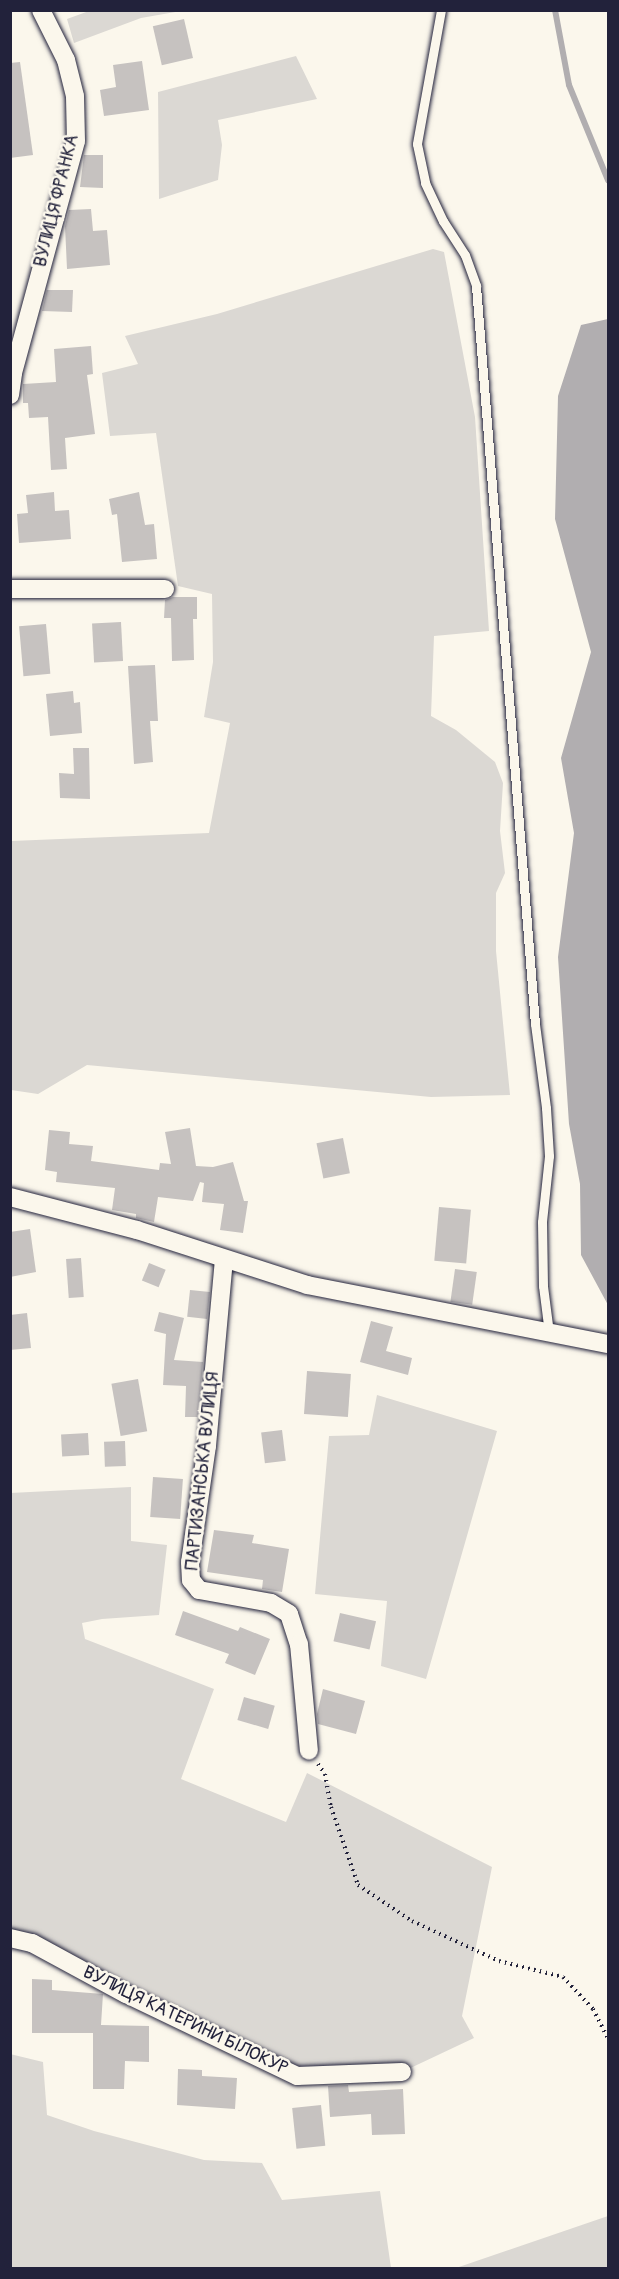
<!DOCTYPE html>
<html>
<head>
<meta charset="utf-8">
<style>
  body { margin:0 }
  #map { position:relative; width:619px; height:2279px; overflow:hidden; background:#fbf7ec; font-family:Pangolin,sans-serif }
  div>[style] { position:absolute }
  .green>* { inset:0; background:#dbd8d3 }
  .water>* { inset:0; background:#b1aeb0 }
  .stream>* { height:6px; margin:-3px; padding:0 3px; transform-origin:3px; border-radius:3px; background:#b1aeb0 }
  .building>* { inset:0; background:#c6c2c0; transform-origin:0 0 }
  .path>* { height:4px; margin-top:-2px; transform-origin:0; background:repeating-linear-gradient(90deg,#22223b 0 1.5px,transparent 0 6px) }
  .roads { filter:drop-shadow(0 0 2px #22223b) drop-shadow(0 0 2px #22223b) }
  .service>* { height:9px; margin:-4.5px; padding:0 4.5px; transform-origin:4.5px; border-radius:4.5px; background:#fbf7ec }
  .minor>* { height:18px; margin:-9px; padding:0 9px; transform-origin:9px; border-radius:9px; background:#fbf7ec }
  span { translate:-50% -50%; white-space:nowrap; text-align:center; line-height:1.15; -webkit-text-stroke:5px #fbf7ec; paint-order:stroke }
  .street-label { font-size:18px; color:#22223b }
  .frame { position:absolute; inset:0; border:12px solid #22223b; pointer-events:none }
</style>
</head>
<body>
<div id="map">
  <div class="green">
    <i style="clip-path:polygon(89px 11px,89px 10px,181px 11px,141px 18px,74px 43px,67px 19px)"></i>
    <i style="clip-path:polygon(296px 56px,317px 99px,218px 120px,222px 145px,218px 180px,159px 199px,158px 92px)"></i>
    <i style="clip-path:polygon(433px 249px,444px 252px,475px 417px,489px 631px,434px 636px,431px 716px,456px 730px,495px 762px,503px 783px,500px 831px,505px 873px,496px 893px,496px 951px,510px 1095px,431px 1097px,87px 1065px,38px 1094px,11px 1090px,11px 841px,209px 833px,230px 723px,204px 717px,213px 662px,212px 594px,178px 586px,156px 433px,110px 436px,102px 373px,138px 364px,125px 336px,217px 314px)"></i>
    <i style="clip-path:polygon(377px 1395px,497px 1431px,426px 1679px,381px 1666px,387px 1601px,315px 1594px,329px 1436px,369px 1435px)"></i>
    <i style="clip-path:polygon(131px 1487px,131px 1541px,167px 1545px,159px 1615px,102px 1619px,82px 1623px,85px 1639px,214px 1689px,181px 1779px,286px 1822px,307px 1773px,492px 1867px,462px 2016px,474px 2038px,402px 2072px,297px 2076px,11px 1938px,10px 1493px)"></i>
    <i style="clip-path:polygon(10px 2054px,43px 2062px,47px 2115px,94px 2131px,204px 2160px,262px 2163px,282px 2200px,380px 2191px,391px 2268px,11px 2268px)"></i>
    <i style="clip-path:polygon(608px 2216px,608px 2268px,456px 2268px)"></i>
  </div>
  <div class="water">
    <i style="clip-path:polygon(608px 319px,608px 1305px,581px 1255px,580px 1184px,569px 1124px,558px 957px,574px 833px,561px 758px,591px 652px,555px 519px,558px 396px,581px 325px)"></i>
  </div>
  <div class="stream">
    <i style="left:555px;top:10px;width:76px;rotate:79.4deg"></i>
    <i style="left:569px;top:85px;width:103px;rotate:67.7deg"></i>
  </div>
  <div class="building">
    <i style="left:184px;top:19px;width:40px;height:32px;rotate:77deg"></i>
    <i style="clip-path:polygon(142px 61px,149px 110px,104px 116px,100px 90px,116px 87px,113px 65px)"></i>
    <i style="clip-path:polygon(20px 62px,33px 155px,10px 158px,10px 63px)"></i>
    <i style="clip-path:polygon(84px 155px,103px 155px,103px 188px,80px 187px)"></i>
    <i style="clip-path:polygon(91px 209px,93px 231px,107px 230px,110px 265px,67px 269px,65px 226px,69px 210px)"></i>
    <i style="clip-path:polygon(47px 290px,73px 290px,72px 312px,42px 311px)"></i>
    <i style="clip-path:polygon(91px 346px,93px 374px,87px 375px,95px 434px,65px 438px,67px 469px,51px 470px,48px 417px,29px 418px,28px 403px,23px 403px,23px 384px,56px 382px,54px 349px)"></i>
    <i style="clip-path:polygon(54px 492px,55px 511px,69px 510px,71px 539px,19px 543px,17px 514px,28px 513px,26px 495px)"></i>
    <i style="clip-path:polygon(139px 492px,145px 525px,154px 524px,157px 559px,122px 562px,117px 514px,112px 515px,109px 499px)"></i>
    <i style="clip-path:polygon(173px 597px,197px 597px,197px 619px,193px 619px,194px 660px,172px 661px,171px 618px,164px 618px,165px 600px)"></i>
    <i style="left:121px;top:622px;width:39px;height:29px;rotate:87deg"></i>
    <i style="left:46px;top:624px;width:50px;height:27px;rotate:85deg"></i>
    <i style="clip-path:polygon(155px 665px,158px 721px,150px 721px,153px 762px,134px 764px,128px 666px)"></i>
    <i style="clip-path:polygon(73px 691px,74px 703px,80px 702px,82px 733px,50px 736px,46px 694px)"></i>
    <i style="clip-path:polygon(73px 748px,89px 748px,90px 799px,60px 798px,59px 773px,74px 774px)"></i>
    <i style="clip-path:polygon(190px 1128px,196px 1166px,213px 1167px,233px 1162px,244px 1201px,248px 1201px,243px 1233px,220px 1230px,224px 1204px,202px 1202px,204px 1183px,200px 1182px,193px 1201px,158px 1197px,154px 1222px,136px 1218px,136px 1214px,112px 1210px,115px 1188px,56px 1182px,57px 1172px,45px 1170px,49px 1130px,70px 1132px,69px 1144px,93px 1146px,91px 1161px,159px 1170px,160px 1163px,171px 1164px,165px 1132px)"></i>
    <i style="left:343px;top:1138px;width:36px;height:27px;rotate:79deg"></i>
    <i style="left:439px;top:1207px;width:32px;height:54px;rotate:5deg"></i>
    <i style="clip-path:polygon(30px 1229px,36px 1272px,10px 1277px,10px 1232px)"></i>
    <i style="left:81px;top:1258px;width:39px;height:15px;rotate:86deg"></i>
    <i style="left:149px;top:1263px;width:18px;height:19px;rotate:22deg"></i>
    <i style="left:455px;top:1269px;width:22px;height:33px;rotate:8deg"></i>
    <i style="left:190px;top:1290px;width:20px;height:27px;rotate:6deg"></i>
    <i style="clip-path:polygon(159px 1312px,184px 1318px,174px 1360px,203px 1362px,198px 1417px,185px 1417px,186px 1386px,163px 1385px,166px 1334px,154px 1331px)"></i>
    <i style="clip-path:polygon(27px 1313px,31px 1348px,10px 1350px,10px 1315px)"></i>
    <i style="clip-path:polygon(371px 1321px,393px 1327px,386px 1351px,412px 1358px,408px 1375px,360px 1362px)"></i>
    <i style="left:307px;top:1371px;width:44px;height:43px;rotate:4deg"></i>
    <i style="left:138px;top:1379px;width:53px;height:27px;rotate:80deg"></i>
    <i style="left:282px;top:1430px;width:31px;height:21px;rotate:83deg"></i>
    <i style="left:88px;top:1433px;width:22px;height:27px;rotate:87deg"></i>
    <i style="left:125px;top:1441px;width:25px;height:21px;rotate:88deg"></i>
    <i style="left:153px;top:1477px;width:30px;height:40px;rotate:4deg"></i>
    <i style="clip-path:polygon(214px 1530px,254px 1535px,252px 1543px,289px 1549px,282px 1592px,262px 1589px,263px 1580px,207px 1572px)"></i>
    <i style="clip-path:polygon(183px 1611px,238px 1631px,240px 1627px,270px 1639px,255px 1675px,225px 1663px,229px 1654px,175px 1635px)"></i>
    <i style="left:340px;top:1613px;width:37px;height:29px;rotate:13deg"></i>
    <i style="clip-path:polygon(323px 1689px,365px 1701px,356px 1734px,318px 1724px,317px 1714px)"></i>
    <i style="left:244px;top:1697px;width:32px;height:24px;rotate:16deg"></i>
    <i style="clip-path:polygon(32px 1979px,52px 1980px,52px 1990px,103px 1994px,101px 2025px,149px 2026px,149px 2062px,125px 2061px,124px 2089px,93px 2089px,93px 2033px,32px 2033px)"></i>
    <i style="clip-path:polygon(178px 2069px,202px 2070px,202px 2076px,237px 2078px,235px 2109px,177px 2105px)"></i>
    <i style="clip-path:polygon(348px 2085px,349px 2092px,403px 2089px,405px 2134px,372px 2135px,371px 2114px,330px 2117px,328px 2086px)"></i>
    <i style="left:321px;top:2105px;width:41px;height:29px;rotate:84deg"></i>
  </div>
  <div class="path">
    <i style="left:318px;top:1764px;width:12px;rotate:55deg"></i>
    <i style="left:325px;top:1774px;width:34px;rotate:80deg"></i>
    <i style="left:331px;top:1807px;width:83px;rotate:70.9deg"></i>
    <i style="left:358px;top:1885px;width:65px;rotate:33.7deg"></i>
    <i style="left:412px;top:1921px;width:96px;rotate:24.7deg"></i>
    <i style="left:499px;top:1961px;width:66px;rotate:14deg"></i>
    <i style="left:563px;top:1977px;width:44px;rotate:46.8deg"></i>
    <i style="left:593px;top:2009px;width:33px;rotate:63deg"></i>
  </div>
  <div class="roads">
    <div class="service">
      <i style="left:441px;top:10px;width:136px;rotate:100.2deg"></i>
      <i style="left:417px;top:144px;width:40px;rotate:78deg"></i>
      <i style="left:425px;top:183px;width:42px;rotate:64.7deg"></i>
      <i style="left:443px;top:221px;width:40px;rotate:57.1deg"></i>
      <i style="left:465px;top:255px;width:33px;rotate:70deg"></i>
      <i style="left:476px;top:286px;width:740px;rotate:85.43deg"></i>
      <i style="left:535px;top:1024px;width:85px;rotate:82.5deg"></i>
      <i style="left:546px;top:1108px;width:48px;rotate:86.4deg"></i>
      <i style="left:549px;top:1156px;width:66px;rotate:96.1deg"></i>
      <i style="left:542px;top:1222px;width:64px;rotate:89.1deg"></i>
      <i style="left:543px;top:1286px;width:47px;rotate:82.7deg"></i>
    </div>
    <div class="minor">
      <i style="left:10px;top:395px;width:22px;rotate:-82deg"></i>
      <i style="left:13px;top:373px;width:240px;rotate:-74.8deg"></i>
      <i style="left:76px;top:141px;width:45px;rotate:-91.3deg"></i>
      <i style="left:75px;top:96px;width:37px;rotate:-104deg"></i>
      <i style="left:66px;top:60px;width:56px;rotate:-116.6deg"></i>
      <i style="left:10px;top:589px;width:155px"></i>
      <i style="left:10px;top:1197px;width:131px;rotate:14.6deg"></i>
      <i style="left:137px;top:1230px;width:179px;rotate:17.9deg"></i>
      <i style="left:307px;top:1285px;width:307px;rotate:11.1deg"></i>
      <i style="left:224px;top:1259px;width:188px;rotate:95.2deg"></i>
      <i style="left:207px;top:1446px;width:117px;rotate:98.3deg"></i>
      <i style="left:190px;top:1562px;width:18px;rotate:87deg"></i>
      <i style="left:191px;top:1580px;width:13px;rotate:51deg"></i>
      <i style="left:199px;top:1590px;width:73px;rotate:10.2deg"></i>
      <i style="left:271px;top:1603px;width:21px;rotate:31deg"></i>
      <i style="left:289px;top:1614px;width:32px;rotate:72deg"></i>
      <i style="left:299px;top:1644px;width:107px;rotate:84.7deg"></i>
      <i style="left:10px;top:1938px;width:23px;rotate:13deg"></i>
      <i style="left:32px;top:1943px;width:107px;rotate:28.5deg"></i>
      <i style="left:126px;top:1994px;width:190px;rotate:25.6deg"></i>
      <i style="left:297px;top:2076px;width:105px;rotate:-2.2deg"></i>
    </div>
  </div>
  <div class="street-label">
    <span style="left:57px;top:201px;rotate:-76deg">ВУЛИЦЯ ФРАНКА</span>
    <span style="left:203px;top:1471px;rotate:-84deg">ПАРТИЗАНСЬКА ВУЛИЦЯ</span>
    <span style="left:185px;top:2021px;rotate:26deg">ВУЛИЦЯ КАТЕРИНИ БІЛОКУР</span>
  </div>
  <div class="frame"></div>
</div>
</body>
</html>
